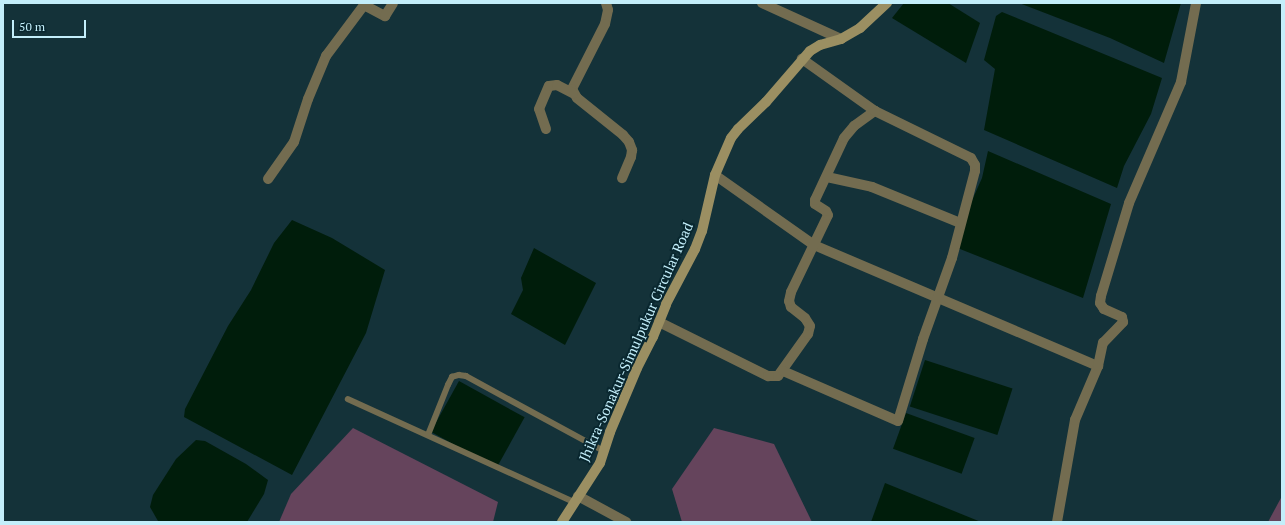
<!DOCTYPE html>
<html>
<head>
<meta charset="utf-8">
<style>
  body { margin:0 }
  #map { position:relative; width:1285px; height:525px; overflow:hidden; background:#143239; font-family:"PT Serif",serif }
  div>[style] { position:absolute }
  .green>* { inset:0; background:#65445c }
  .water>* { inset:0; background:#001d0b; transform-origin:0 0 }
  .lane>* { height:5.5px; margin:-2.75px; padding:0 2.75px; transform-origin:2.75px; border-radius:2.75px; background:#736c50 }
  .street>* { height:10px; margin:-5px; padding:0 5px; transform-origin:5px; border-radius:5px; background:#736c50 }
  .secondary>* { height:10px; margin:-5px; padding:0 5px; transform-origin:5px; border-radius:5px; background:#9b8f62 }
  span { translate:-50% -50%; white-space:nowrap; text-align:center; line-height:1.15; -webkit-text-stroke:4px #09272f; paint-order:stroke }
  .street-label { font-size:14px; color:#c3eefa }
  .frame { position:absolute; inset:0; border:4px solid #c3eefa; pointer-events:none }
  .scale { position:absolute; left:12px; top:20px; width:74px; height:18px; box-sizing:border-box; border:2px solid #c3eefa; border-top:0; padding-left:5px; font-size:12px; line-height:14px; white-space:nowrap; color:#c3eefa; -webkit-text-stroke:3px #09272f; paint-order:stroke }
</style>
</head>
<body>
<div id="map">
  <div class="green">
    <i style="clip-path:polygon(353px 428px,498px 502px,493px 522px,279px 522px,291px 494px)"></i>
    <i style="clip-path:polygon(714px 428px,774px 444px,812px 522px,682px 522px,672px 489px)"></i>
    <i style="clip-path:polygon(1282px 496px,1282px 522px,1268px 522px)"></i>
  </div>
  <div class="water">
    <i style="clip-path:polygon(904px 3px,948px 3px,980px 23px,966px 63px,892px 18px)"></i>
    <i style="clip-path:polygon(1019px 3px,1181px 3px,1164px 63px,1110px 38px)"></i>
    <i style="clip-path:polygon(1002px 12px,1162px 78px,1151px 114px,1124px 166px,1117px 188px,984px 130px,995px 69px,984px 60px,996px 16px)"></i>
    <i style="clip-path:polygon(988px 151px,1111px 204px,1083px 298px,955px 247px,958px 232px,982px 178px)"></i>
    <i style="clip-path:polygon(292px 220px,332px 238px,385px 270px,366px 333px,292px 475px,184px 417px,185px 409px,228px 326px,251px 290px,274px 243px)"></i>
    <i style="clip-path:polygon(534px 248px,596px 283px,565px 345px,511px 314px,523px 290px,521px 278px)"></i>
    <i style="left:925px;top:360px;width:92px;height:49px;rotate:18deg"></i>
    <i style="left:459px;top:381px;width:75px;height:58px;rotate:29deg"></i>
    <i style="left:906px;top:413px;width:73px;height:38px;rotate:20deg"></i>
    <i style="clip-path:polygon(196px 440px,205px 441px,246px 464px,268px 480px,264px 494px,247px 522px,158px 521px,150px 507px,153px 495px,176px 459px)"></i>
    <i style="clip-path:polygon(885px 483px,981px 522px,871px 522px)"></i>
  </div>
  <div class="lane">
    <i style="left:348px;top:399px;width:248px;rotate:24.5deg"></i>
    <i style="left:428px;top:435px;width:54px;rotate:-68.2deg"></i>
    <i style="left:448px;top:385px;width:9px;rotate:-63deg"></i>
    <i style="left:452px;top:377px;width:7px;rotate:-16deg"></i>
    <i style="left:459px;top:375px;width:7px;rotate:8deg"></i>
    <i style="left:466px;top:376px;width:157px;rotate:28.5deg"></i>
  </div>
  <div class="street">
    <i style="left:606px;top:3px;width:7px;rotate:74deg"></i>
    <i style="left:608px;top:10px;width:14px;rotate:102deg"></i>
    <i style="left:605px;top:24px;width:73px;rotate:116.9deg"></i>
    <i style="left:572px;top:89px;width:10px;rotate:61deg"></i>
    <i style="left:577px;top:98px;width:59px;rotate:38.8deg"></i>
    <i style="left:623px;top:135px;width:9px;rotate:49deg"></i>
    <i style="left:629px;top:142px;width:9px;rotate:69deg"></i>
    <i style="left:632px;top:150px;width:7px;rotate:98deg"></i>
    <i style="left:631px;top:157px;width:23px;rotate:113deg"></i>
    <i style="left:762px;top:3px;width:87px;rotate:24.5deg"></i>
    <i style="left:546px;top:129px;width:21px;rotate:-109deg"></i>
    <i style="left:539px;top:109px;width:25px;rotate:-67deg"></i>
    <i style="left:549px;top:86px;width:8px;rotate:-7deg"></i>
    <i style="left:557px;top:85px;width:18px;rotate:27deg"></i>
    <i style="left:715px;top:175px;width:121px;rotate:35.3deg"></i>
    <i style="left:814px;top:245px;width:309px;rotate:23.1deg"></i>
    <i style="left:827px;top:177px;width:46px;rotate:12.5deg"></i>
    <i style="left:872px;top:187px;width:95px;rotate:22.2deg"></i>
    <i style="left:268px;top:179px;width:45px;rotate:-54.9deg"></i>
    <i style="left:294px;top:142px;width:45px;rotate:-72deg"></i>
    <i style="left:308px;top:99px;width:47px;rotate:-67.3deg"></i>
    <i style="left:326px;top:56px;width:64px;rotate:-53.3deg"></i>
    <i style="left:364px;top:5px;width:24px;rotate:28deg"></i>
    <i style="left:385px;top:16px;width:15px;rotate:-58deg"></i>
    <i style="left:659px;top:322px;width:122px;rotate:26.4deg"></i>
    <i style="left:768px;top:376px;width:10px"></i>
    <i style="left:778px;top:376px;width:52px;rotate:-54.5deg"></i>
    <i style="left:808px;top:334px;width:8px;rotate:-76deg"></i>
    <i style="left:810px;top:326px;width:9px;rotate:-122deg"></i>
    <i style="left:805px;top:318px;width:18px;rotate:-142deg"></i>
    <i style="left:791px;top:307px;width:6px;rotate:-108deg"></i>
    <i style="left:789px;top:301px;width:9px;rotate:-77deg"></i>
    <i style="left:791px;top:292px;width:85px;rotate:-64.3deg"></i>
    <i style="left:828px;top:215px;width:4px;rotate:-117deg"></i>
    <i style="left:826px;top:211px;width:13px;rotate:-148deg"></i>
    <i style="left:815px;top:204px;width:4px;rotate:-90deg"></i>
    <i style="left:815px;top:200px;width:68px;rotate:-64.9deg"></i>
    <i style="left:844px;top:138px;width:16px;rotate:-50deg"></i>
    <i style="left:854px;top:126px;width:26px;rotate:-36deg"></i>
    <i style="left:783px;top:371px;width:125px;rotate:23.5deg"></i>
    <i style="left:898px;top:421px;width:86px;rotate:-73deg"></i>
    <i style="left:923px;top:339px;width:86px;rotate:-70.3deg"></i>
    <i style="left:952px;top:258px;width:90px;rotate:-75.2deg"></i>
    <i style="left:975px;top:171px;width:6px;rotate:-90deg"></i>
    <i style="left:975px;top:165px;width:8px;rotate:-120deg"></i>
    <i style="left:971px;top:158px;width:107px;rotate:-153.9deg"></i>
    <i style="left:875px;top:111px;width:90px;rotate:-144.5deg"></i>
    <i style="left:578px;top:496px;width:55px;rotate:28.4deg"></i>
    <i style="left:1057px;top:522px;width:104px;rotate:-80deg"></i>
    <i style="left:1075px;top:420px;width:59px;rotate:-66.9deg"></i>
    <i style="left:1098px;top:366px;width:24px;rotate:-78deg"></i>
    <i style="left:1103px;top:343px;width:29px;rotate:-46deg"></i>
    <i style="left:1123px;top:322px;width:5px;rotate:-101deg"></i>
    <i style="left:1122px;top:317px;width:20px;rotate:-156deg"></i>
    <i style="left:1104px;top:309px;width:7px;rotate:-124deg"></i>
    <i style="left:1100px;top:303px;width:7px;rotate:-82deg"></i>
    <i style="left:1101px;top:296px;width:97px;rotate:-73.2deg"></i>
    <i style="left:1129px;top:203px;width:132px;rotate:-66.7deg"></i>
    <i style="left:1181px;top:82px;width:80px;rotate:-79.2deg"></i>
  </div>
  <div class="secondary">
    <i style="left:562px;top:522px;width:70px;rotate:-57.2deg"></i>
    <i style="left:600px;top:463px;width:33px;rotate:-72deg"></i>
    <i style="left:610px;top:432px;width:69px;rotate:-67.1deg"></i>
    <i style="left:637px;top:368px;width:35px;rotate:-63deg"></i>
    <i style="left:653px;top:337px;width:35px;rotate:-68deg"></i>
    <i style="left:666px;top:304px;width:62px;rotate:-62.2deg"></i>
    <i style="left:695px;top:249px;width:19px;rotate:-69deg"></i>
    <i style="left:702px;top:231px;width:57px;rotate:-76.9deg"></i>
    <i style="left:715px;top:175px;width:40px;rotate:-66.6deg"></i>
    <i style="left:731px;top:138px;width:11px;rotate:-52deg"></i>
    <i style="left:738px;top:129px;width:39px;rotate:-44deg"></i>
    <i style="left:766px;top:102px;width:67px;rotate:-49.2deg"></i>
    <i style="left:810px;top:51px;width:12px;rotate:-31deg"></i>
    <i style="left:820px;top:45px;width:22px;rotate:-16deg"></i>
    <i style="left:841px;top:39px;width:22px;rotate:-30deg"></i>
    <i style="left:860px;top:28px;width:37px;rotate:-43deg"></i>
  </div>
  <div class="street-label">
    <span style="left:636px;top:342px;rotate:-66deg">Jhikra-Sonakur-Simulpukur Circular Road</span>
  </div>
  <div class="frame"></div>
  <div class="scale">50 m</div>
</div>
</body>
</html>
